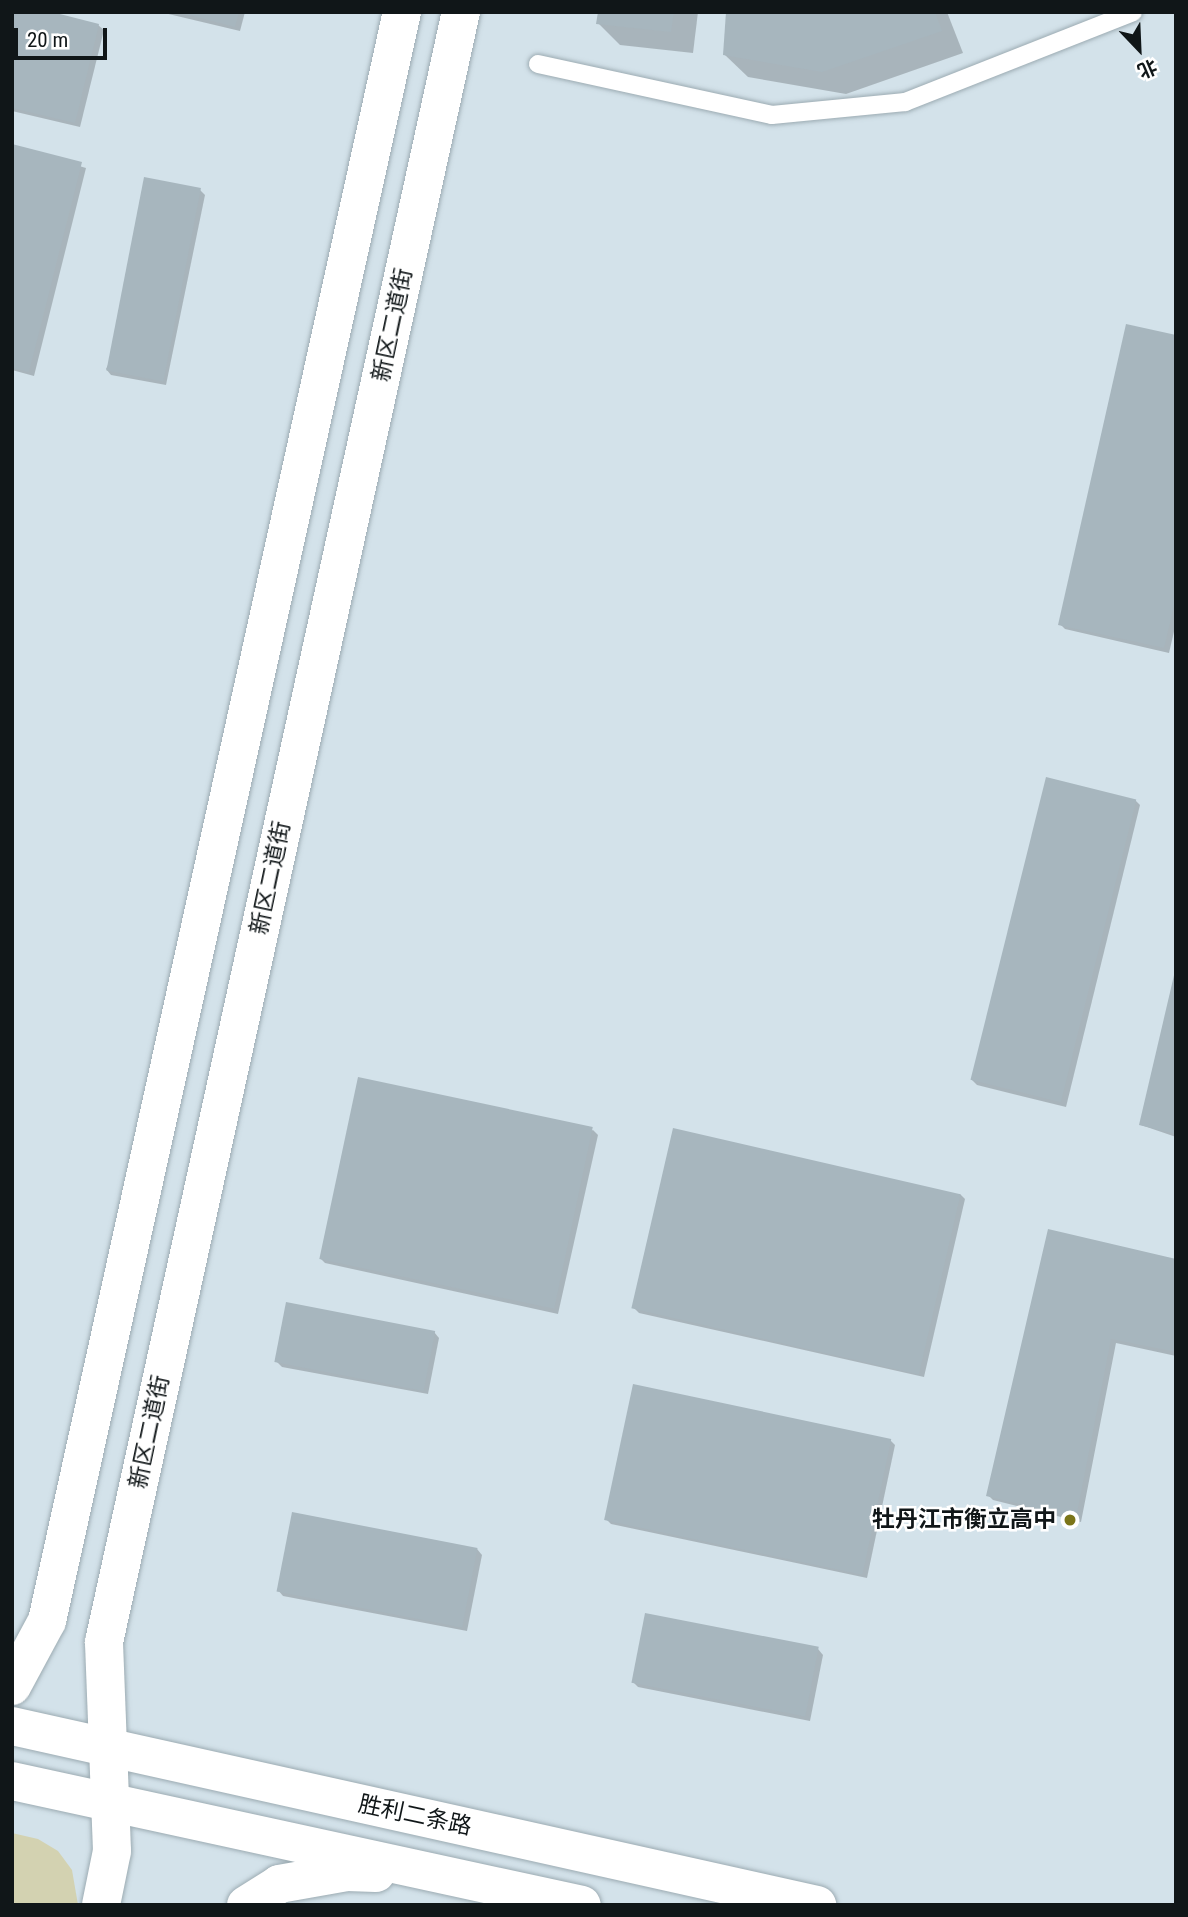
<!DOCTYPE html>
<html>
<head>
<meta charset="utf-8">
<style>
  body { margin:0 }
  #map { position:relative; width:1188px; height:1917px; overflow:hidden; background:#d3e2ea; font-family:"Roboto Condensed","Noto Sans SC",sans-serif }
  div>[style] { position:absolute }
  .green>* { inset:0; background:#d3d2b1 }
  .shadow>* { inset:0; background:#0003 }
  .building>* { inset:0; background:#a7b6be; transform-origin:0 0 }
  .roads { filter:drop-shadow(0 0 2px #9cabb2) drop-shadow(0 0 2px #9cabb2) }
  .lane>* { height:18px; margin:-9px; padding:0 9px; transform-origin:9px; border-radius:9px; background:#fff }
  .secondary>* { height:38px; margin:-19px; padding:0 19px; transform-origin:19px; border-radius:19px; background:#fff }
  .dots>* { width:19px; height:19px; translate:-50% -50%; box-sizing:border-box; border:4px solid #fff; border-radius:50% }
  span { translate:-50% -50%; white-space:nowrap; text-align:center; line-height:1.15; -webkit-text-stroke:5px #fff; paint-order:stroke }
  .street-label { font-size:23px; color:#101618 }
  .poi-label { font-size:23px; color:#101618; font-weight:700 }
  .right { translate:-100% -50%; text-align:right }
  .frame { position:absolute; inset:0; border:14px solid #101618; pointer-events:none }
  .north { position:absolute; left:1104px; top:14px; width:70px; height:70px; -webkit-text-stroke:5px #fff; paint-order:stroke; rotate:157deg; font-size:19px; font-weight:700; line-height:28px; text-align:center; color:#101618 }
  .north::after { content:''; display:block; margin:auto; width:24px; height:32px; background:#101618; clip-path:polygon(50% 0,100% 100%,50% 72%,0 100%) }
  .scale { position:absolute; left:14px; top:28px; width:93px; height:32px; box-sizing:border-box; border:4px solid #101618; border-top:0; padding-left:9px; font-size:21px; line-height:24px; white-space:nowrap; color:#101618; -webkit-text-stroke:5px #fff; paint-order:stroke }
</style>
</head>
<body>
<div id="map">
  <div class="green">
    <i style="clip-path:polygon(12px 1833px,38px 1839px,58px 1851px,72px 1870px,78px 1905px,12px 1905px)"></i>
  </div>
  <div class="shadow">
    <i style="clip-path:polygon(12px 12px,98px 25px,104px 30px,80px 127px,12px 111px)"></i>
    <i style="clip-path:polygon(160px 12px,245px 12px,240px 31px)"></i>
    <i style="clip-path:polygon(600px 12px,698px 12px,693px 53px,620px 45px,598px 23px)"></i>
    <i style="clip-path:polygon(728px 12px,947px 12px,963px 53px,846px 94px,748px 77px,725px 55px)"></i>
    <i style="clip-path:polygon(12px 146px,86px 168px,34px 376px,12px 370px)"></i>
    <i style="clip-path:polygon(200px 190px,205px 195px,166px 385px,111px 375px,106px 369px)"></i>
    <i style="clip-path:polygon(1176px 337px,1176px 623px,1169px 653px,1065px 629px,1060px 624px)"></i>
    <i style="clip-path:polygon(1135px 800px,1140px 805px,1066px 1107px,977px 1085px,972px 1080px)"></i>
    <i style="clip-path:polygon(1176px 974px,1176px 1137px,1141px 1125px)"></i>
    <i style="clip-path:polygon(593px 1130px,598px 1135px,558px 1314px,325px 1263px,320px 1258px)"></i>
    <i style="clip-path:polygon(960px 1194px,965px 1199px,924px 1377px,639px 1313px,634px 1308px)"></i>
    <i style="clip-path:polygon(1049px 1232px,1176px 1260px,1176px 1356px,1116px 1343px,1081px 1522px,993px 1500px,988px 1495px)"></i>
    <i style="clip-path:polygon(434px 1332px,439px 1338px,428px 1394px,282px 1367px,277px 1362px)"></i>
    <i style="clip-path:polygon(890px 1440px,895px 1445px,867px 1578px,611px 1524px,606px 1519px)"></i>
    <i style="clip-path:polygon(477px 1549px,482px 1555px,467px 1631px,283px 1596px,278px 1590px)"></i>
    <i style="clip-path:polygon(818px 1649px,823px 1655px,810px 1721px,638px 1687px,633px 1682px)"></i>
  </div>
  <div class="building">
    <i style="clip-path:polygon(12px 12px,52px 12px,99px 24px,75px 123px,12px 108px)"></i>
    <i style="clip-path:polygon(177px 12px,239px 12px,235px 27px)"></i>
    <i style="clip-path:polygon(598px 12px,674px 12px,671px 32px,596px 24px)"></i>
    <i style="clip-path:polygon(726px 12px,935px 12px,942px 31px,822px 72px,723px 55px)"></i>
    <i style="clip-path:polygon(12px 144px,82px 162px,29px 372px,12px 368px)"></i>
    <i style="left:144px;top:177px;width:58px;height:197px;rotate:11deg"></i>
    <i style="clip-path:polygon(1126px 324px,1176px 335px,1176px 597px,1164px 648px,1058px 625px)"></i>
    <i style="left:1046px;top:777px;width:93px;height:312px;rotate:14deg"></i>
    <i style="clip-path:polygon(1175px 971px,1176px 971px,1176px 1134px,1139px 1125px)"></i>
    <i style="left:358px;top:1077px;width:240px;height:186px;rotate:12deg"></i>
    <i style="left:673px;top:1128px;width:295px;height:185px;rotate:13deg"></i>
    <i style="clip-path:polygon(1048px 1229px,1176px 1259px,1176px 1352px,1111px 1339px,1076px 1518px,986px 1496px)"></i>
    <i style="left:286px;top:1302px;width:152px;height:61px;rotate:11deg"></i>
    <i style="left:633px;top:1384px;width:264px;height:139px;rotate:12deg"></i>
    <i style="left:292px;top:1512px;width:189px;height:81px;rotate:11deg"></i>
    <i style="left:645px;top:1613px;width:177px;height:71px;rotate:11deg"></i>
  </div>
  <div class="roads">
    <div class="lane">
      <i style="left:538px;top:64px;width:239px;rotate:12.3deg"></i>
      <i style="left:772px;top:115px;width:134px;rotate:-5.6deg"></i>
      <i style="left:905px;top:102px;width:245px;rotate:-21.5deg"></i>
    </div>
    <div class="secondary">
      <i style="left:12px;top:1686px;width:74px;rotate:-61.7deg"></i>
      <i style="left:47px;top:1621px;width:1648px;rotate:-77.56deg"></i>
      <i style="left:12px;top:1726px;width:825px;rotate:12.54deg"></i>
      <i style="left:12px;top:1781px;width:583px;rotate:12.27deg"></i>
      <i style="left:101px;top:1905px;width:55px;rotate:-78.5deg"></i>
      <i style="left:112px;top:1851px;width:209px;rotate:-92.2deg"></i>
      <i style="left:104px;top:1642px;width:1669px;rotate:-77.65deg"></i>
      <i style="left:246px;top:1905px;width:39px;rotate:-32deg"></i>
      <i style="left:279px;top:1884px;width:69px;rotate:-10deg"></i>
      <i style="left:347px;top:1872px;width:29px;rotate:2deg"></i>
    </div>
  </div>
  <div class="dots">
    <i style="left:1070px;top:1520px;background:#7b7519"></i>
  </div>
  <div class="street-label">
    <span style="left:393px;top:325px;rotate:-78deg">新区二道街</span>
    <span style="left:271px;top:878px;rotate:-78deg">新区二道街</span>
    <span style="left:150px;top:1432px;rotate:-78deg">新区二道街</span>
    <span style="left:415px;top:1816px;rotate:12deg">胜利二条路</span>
  </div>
  <div class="poi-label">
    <span class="right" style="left:1056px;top:1520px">牡丹江市衡立高中</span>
  </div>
  <div class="frame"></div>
  <div class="north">北</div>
  <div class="scale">20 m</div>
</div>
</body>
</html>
